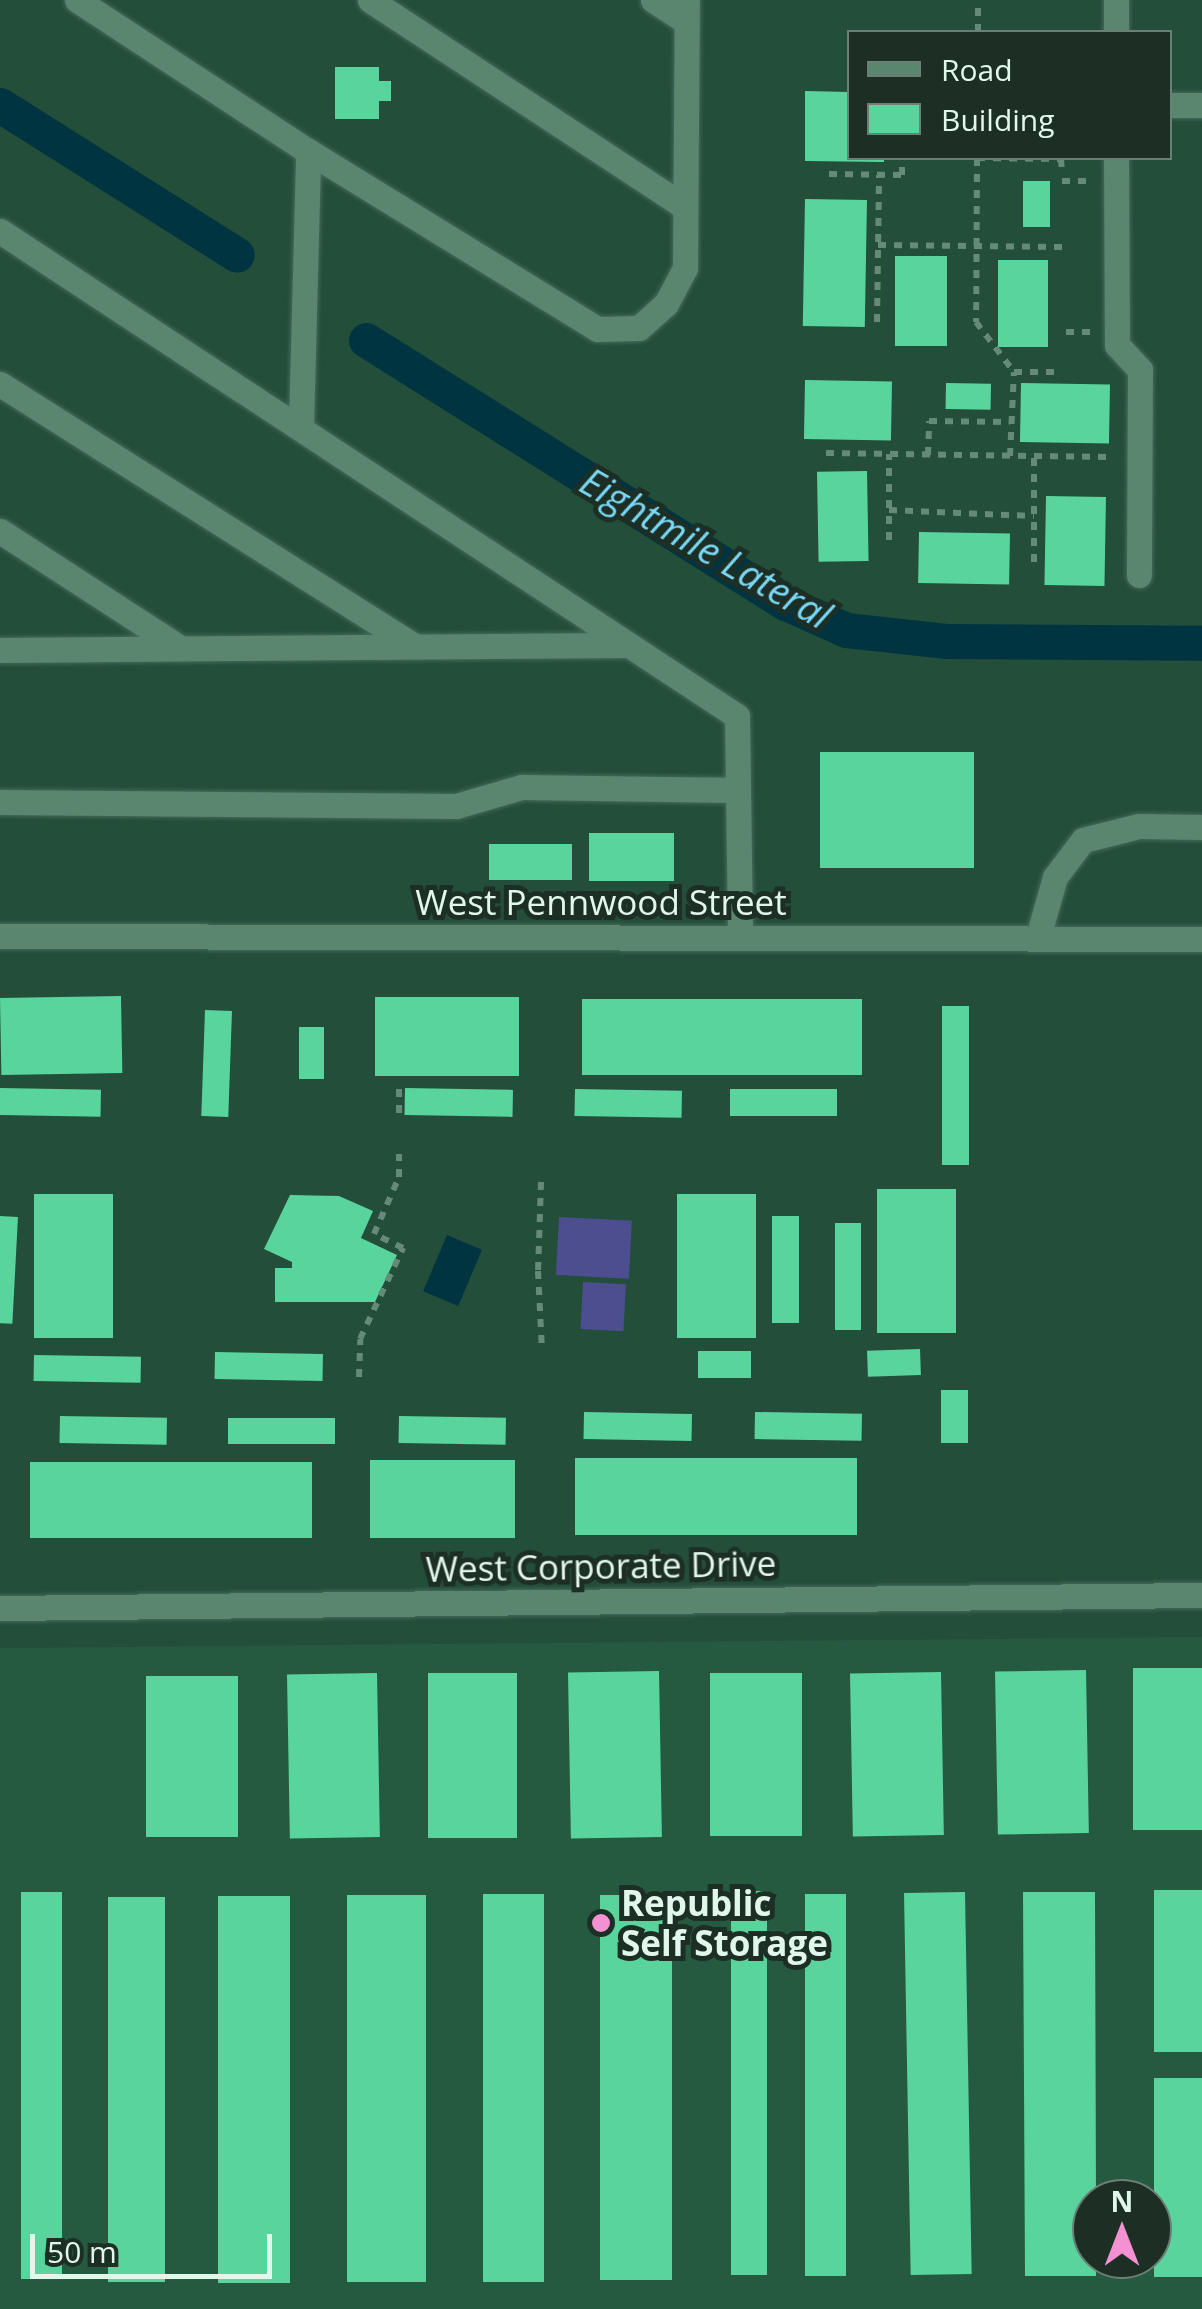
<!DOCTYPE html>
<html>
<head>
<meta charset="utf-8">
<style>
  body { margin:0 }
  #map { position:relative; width:1202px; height:2309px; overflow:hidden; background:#234e39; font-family:"Open Sans",sans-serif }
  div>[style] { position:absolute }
  .built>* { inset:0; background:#255a41 }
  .green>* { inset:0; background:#4d4e8f; transform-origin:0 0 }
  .water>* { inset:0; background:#013441; transform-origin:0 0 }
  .canal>* { height:35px; margin:-17.5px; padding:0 17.5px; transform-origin:17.5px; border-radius:17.5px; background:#013441 }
  .building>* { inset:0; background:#5ad49d; transform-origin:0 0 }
  .path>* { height:6px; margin-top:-3px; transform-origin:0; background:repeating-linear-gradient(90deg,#668a78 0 8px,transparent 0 16px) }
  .roads { filter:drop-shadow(0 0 2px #426a59) drop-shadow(0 0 2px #426a59) }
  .minor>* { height:25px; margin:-12.5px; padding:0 12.5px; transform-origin:12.5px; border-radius:12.5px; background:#5a866f }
  .dots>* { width:28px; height:28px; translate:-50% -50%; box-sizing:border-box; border:5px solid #1d2f25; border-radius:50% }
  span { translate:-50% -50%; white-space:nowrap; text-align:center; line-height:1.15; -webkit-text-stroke:10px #1d2f25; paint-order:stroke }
  .street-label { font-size:35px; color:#e0f7ea }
  .poi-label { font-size:35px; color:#e0f7ea; font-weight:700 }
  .left { translate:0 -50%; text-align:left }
  .water-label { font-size:38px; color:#78d8f6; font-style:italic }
  .legend { position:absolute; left:847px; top:30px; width:325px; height:130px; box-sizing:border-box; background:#1d2f25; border:2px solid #6b7f74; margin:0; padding:12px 18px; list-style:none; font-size:30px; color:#e0f7ea }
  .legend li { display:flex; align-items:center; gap:20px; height:50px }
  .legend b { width:50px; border:2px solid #6b7f74 }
  .north { position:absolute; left:1072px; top:2179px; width:100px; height:100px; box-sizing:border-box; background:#1d2f25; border:2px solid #6b7f74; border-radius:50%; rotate:0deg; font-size:28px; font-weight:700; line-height:40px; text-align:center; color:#e0f7ea }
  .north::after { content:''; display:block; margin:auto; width:35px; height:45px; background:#f491d3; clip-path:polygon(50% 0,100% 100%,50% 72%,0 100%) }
  .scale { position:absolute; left:30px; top:2234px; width:242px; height:45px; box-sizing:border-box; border:5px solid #e0f7ea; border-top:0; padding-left:12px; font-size:30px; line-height:35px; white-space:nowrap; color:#e0f7ea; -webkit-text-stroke:8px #1d2f25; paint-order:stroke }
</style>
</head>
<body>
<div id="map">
  <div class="built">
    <i style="clip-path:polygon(evenodd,1202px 1637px,1202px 2309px,0 2309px,0 1648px,1202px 1637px,1092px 2199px,1152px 2199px,1152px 2259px,1092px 2259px,1092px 2199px)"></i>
  </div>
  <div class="green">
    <i style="left:559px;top:1217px;width:73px;height:58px;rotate:3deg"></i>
    <i style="left:583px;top:1282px;width:43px;height:47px;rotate:3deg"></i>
  </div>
  <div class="water">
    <i style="left:447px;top:1235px;width:38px;height:61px;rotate:23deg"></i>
  </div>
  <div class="canal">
    <i style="left:0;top:105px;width:280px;rotate:32.3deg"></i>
    <i style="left:366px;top:340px;width:496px;rotate:32.1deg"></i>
    <i style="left:786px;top:603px;width:66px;rotate:24.2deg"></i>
    <i style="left:846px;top:630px;width:100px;rotate:6.3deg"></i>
    <i style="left:945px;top:641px;width:257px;rotate:0.4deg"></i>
  </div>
  <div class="building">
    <i style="clip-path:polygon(335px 67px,379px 67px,379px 81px,391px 81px,391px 101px,379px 101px,379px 119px,335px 119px)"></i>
    <i style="clip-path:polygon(805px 91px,850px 92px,850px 158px,884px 158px,884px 162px,805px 161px)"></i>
    <i style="left:1023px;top:181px;width:27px;height:46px"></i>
    <i style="left:805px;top:199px;width:62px;height:127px;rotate:1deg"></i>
    <i style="left:895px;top:256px;width:52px;height:90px"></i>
    <i style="left:998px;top:260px;width:50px;height:87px"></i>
    <i style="left:805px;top:380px;width:87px;height:59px;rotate:1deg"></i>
    <i style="left:946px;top:383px;width:45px;height:26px;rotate:1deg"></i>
    <i style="left:1021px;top:383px;width:89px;height:59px;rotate:1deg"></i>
    <i style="left:867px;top:471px;width:90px;height:50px;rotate:89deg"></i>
    <i style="left:1046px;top:496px;width:60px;height:89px;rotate:1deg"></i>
    <i style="left:919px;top:532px;width:91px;height:51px;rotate:1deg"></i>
    <i style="left:820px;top:752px;width:154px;height:116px"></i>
    <i style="left:589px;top:833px;width:85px;height:48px"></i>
    <i style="left:489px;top:844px;width:83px;height:36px"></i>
    <i style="left:121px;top:996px;width:77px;height:121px;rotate:89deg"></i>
    <i style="left:519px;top:997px;width:79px;height:144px;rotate:90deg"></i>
    <i style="left:582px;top:999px;width:280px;height:76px"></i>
    <i style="left:942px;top:1006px;width:27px;height:159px"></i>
    <i style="left:205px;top:1010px;width:27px;height:106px;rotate:2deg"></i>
    <i style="left:299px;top:1027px;width:25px;height:52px"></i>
    <i style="left:0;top:1088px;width:101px;height:27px;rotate:1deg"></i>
    <i style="left:405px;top:1088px;width:108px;height:27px;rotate:1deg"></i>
    <i style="left:575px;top:1089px;width:107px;height:27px;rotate:1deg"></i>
    <i style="left:730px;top:1089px;width:107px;height:27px"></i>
    <i style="left:877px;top:1189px;width:79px;height:144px"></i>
    <i style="left:34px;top:1194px;width:79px;height:144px"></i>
    <i style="left:677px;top:1194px;width:79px;height:144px"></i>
    <i style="clip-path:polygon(290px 1195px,339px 1196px,373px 1211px,361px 1238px,397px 1255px,375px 1302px,275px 1302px,275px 1268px,292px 1268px,292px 1262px,264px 1249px)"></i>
    <i style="left:0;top:1216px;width:18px;height:107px;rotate:3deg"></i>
    <i style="left:772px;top:1216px;width:27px;height:107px"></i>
    <i style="left:835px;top:1223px;width:26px;height:107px"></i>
    <i style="left:920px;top:1349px;width:26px;height:53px;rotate:88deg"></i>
    <i style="left:698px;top:1351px;width:53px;height:27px"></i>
    <i style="left:215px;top:1352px;width:108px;height:27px;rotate:1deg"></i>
    <i style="left:34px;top:1355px;width:107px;height:26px;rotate:1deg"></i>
    <i style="left:941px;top:1390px;width:27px;height:53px"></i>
    <i style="left:584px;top:1412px;width:108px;height:27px;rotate:1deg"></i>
    <i style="left:755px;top:1412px;width:107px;height:27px;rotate:1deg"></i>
    <i style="left:60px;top:1416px;width:107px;height:27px;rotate:1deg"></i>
    <i style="left:399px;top:1416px;width:107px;height:27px;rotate:1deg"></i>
    <i style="left:228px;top:1418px;width:107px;height:26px"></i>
    <i style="left:857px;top:1458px;width:77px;height:282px;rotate:90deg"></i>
    <i style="left:515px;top:1460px;width:78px;height:145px;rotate:90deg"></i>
    <i style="left:312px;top:1462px;width:76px;height:282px;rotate:90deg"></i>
    <i style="left:1202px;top:1668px;width:162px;height:69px;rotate:90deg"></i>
    <i style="left:1086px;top:1670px;width:163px;height:91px;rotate:89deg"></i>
    <i style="left:659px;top:1671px;width:166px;height:91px;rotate:89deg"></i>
    <i style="left:941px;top:1672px;width:163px;height:91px;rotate:89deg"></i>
    <i style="left:377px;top:1673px;width:164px;height:90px;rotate:89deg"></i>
    <i style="left:428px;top:1673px;width:89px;height:165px"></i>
    <i style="left:710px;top:1673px;width:92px;height:163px"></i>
    <i style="left:146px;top:1676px;width:92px;height:161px"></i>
    <i style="left:1154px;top:1890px;width:48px;height:162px"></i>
    <i style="left:731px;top:1891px;width:36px;height:384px"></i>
    <i style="left:21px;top:1892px;width:41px;height:387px"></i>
    <i style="left:965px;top:1892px;width:382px;height:61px;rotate:89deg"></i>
    <i style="clip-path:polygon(1023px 1892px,1095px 1892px,1096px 2199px,1092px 2199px,1092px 2259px,1096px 2259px,1096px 2276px,1025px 2276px)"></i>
    <i style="left:483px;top:1894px;width:61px;height:388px"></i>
    <i style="left:846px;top:1894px;width:382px;height:41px;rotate:90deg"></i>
    <i style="left:347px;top:1895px;width:79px;height:387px"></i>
    <i style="left:600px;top:1895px;width:72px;height:385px"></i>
    <i style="left:218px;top:1896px;width:72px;height:387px"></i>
    <i style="left:108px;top:1897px;width:57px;height:385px"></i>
    <i style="left:1154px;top:2078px;width:48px;height:199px"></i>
  </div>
  <div class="path">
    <i style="left:978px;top:32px;width:32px;rotate:-90deg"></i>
    <i style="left:977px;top:158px;width:164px;rotate:90.3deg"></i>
    <i style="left:976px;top:322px;width:63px;rotate:52.8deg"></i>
    <i style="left:977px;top:158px;width:84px;rotate:0.7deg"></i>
    <i style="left:1061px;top:159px;width:14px;rotate:86deg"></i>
    <i style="left:829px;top:174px;width:73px;rotate:0.8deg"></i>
    <i style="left:902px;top:175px;width:17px;rotate:-90deg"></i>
    <i style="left:1062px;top:181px;width:29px"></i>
    <i style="left:878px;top:245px;width:184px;rotate:0.6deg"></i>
    <i style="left:877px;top:322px;width:147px;rotate:-89.2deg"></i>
    <i style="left:1066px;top:332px;width:24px"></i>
    <i style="left:826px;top:453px;width:286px;rotate:0.8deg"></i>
    <i style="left:928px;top:455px;width:34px;rotate:-88deg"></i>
    <i style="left:929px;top:421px;width:81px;rotate:0.7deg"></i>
    <i style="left:1010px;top:456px;width:84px;rotate:-87.3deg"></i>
    <i style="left:1014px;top:372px;width:47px"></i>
    <i style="left:889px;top:510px;width:145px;rotate:2.4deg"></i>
    <i style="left:889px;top:540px;width:86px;rotate:-90deg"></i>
    <i style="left:1034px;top:562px;width:106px;rotate:-90deg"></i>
    <i style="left:399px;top:1089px;width:26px;rotate:90deg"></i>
    <i style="left:541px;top:1182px;width:89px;rotate:91.9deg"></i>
    <i style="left:538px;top:1271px;width:79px;rotate:87.1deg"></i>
    <i style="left:359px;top:1377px;width:38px;rotate:-88deg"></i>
    <i style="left:360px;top:1339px;width:101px;rotate:-64.7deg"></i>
    <i style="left:403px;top:1248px;width:32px;rotate:-154deg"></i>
    <i style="left:374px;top:1234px;width:62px;rotate:-66.3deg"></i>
    <i style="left:399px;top:1177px;width:23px;rotate:-90deg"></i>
  </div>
  <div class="roads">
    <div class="minor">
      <i style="left:77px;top:0;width:276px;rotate:33.2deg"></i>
      <i style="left:308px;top:151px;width:339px;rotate:31.6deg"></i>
      <i style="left:597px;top:329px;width:42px;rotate:-1.4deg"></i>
      <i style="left:639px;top:328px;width:36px;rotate:-42deg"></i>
      <i style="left:666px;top:304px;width:41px;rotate:-62.2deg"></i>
      <i style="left:685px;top:268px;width:268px;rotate:-89.6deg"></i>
      <i style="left:370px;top:0;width:377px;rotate:33.3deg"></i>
      <i style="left:653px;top:0;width:40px;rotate:32.9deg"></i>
      <i style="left:1116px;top:32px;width:32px;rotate:-90deg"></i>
      <i style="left:1170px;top:105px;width:32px"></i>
      <i style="left:1116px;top:158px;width:187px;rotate:89.7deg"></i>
      <i style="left:1117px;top:345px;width:34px;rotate:47deg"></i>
      <i style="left:1140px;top:370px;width:205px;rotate:90.3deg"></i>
      <i style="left:0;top:231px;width:882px;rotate:33.35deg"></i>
      <i style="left:737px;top:716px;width:221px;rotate:89.2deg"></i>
      <i style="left:0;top:384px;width:490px;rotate:32.3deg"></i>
      <i style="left:301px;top:427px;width:276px;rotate:-88.5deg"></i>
      <i style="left:0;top:531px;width:215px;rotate:33deg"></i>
      <i style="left:0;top:650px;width:629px;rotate:-0.46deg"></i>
      <i style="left:0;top:802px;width:456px;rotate:0.5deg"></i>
      <i style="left:456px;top:806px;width:69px;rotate:-16.1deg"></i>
      <i style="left:522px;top:787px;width:215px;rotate:0.8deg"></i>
      <i style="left:0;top:936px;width:1202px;rotate:0.14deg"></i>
      <i style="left:1038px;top:937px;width:62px;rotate:-74.2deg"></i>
      <i style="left:1055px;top:877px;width:46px;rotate:-52.9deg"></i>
      <i style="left:1083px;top:840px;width:58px;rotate:-14deg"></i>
      <i style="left:1139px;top:826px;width:63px;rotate:0.9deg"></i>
      <i style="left:0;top:1608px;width:1202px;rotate:-0.62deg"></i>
    </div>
  </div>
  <div class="dots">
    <i style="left:601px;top:1923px;background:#f491d3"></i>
  </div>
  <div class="street-label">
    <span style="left:601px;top:902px">West Pennwood Street</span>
    <span style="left:601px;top:1566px;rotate:-1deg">West Corporate Drive</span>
  </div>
  <div class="poi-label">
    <span class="left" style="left:621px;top:1923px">Republic<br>Self Storage</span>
  </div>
  <div class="water-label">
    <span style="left:706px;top:548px;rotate:30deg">Eightmile Lateral</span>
  </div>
  <ul class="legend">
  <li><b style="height:12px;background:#5a866f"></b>Road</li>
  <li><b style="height:28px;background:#5ad49d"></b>Building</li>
  </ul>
  <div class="north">N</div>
  <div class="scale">50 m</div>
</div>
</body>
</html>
